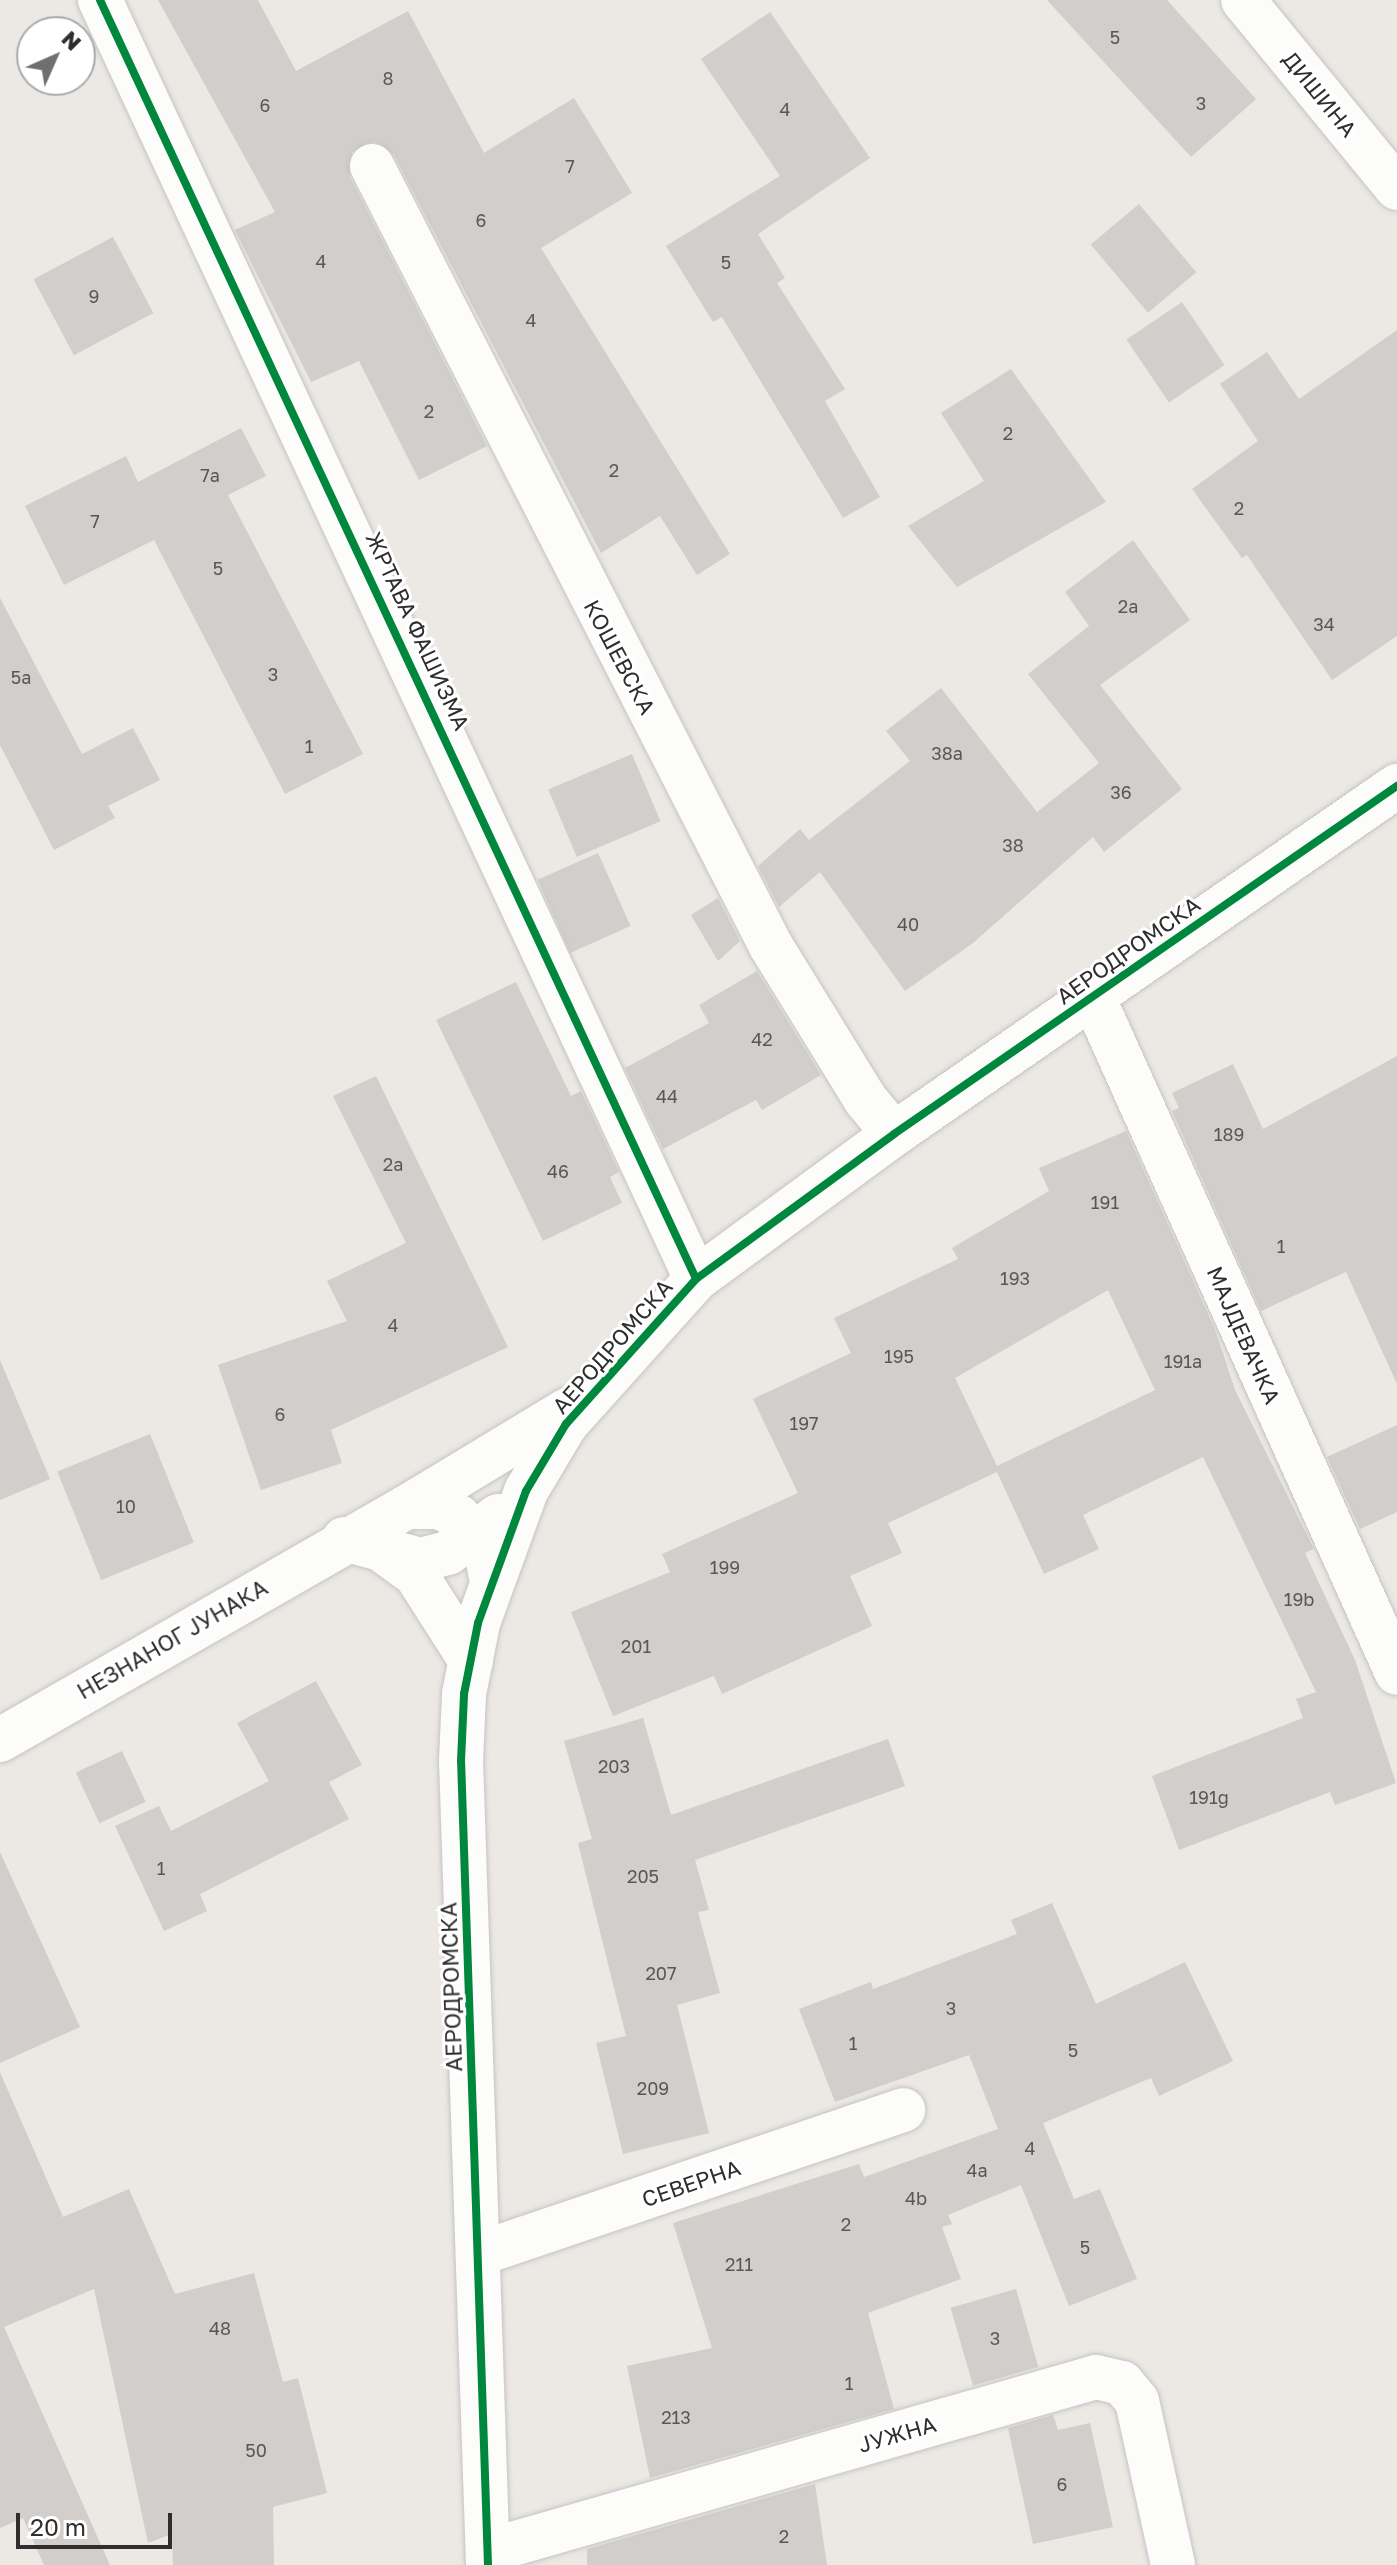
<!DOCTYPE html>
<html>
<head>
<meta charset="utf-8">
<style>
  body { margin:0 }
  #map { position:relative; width:1397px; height:2565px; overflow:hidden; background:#ece8e4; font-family:"Golos Text",sans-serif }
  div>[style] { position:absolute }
  .building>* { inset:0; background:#d1cecb; transform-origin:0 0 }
  .roads { filter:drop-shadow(0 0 2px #c5c4c5) drop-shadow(0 0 2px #c5c4c5) }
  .minor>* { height:44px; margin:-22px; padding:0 22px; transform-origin:22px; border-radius:22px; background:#fcfcfb }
  .cycleway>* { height:8px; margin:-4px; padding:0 4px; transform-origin:4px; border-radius:4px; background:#00873e }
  span { translate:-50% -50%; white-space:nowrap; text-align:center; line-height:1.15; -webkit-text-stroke:6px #fff; paint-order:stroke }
  .number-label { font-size:18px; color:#585857 }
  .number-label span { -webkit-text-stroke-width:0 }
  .street-label { font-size:22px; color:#2e2e2e }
  .north { position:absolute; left:16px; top:16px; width:80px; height:80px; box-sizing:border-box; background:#fff; border:2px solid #ababab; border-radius:50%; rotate:45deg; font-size:22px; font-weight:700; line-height:32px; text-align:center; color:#2e2e2e }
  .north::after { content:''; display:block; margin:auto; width:28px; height:36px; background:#706f6e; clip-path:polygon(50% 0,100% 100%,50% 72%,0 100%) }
  .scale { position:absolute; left:16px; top:2513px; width:156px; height:36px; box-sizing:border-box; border:4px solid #2e2e2e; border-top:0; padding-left:10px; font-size:24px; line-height:28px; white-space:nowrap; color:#2e2e2e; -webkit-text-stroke:6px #fff; paint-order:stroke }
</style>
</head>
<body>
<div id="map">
  <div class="building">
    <i style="clip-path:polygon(158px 0,258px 0,296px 71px,408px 11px,484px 153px,574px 98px,632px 193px,541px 248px,730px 554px,697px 575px,660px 516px,601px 553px,394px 155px,374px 141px,352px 152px,350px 177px,487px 446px,419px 480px,359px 361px,311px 382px,235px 230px,275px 212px)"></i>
    <i style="clip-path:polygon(1047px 0,1167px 0,1256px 99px,1191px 157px)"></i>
    <i style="clip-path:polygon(770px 12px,870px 158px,758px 234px,785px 278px,777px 283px,845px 389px,825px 401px,880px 497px,843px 518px,722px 317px,713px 322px,666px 246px,780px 176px,701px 59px)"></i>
    <i style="left:1139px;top:204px;width:89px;height:63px;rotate:50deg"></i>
    <i style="left:113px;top:237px;width:86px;height:90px;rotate:62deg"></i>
    <i style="left:1182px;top:302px;width:76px;height:67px;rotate:56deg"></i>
    <i style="clip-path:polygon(1397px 330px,1397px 636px,1332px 680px,1247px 555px,1242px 558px,1192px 489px,1258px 441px,1220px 384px,1267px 352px,1299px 399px)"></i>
    <i style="clip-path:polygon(1011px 369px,1106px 502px,957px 587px,908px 526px,984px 481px,941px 413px)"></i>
    <i style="clip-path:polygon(241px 428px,266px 476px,228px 495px,363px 754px,285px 794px,154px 540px,64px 585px,25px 506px,126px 456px,138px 482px)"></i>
    <i style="clip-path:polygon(1133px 540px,1190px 620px,1100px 685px,1182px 789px,1104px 852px,1093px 837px,973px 943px,905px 991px,820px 872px,779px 907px,758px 866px,800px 829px,809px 840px,910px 761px,886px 731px,941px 688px,1037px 812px,1099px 763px,1028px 674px,1089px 626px,1065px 592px)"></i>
    <i style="clip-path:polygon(0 598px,82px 754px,133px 728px,160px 780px,108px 806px,115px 818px,54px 850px,0 745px)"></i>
    <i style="left:632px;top:754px;width:73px;height:91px;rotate:67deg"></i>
    <i style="left:598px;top:853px;width:80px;height:66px;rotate:66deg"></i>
    <i style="clip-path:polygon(718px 898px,740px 941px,718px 961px,691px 915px)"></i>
    <i style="clip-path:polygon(757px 971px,821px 1075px,762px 1110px,756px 1100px,663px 1149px,625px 1068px,709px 1023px,699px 1005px)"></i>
    <i style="clip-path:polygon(516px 982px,571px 1096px,581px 1091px,619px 1172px,610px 1177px,622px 1203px,543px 1241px,436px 1020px)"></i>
    <i style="clip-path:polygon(1397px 1056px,1397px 1384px,1346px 1272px,1261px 1311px,1172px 1111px,1179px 1108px,1172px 1093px,1233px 1064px,1263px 1129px)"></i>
    <i style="clip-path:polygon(376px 1076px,508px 1347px,331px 1430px,342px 1463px,261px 1490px,218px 1365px,347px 1321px,327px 1281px,406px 1243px,333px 1096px)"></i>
    <i style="clip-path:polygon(evenodd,1126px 1131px,1216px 1332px,1235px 1390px,1314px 1549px,1305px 1553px,1355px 1660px,1396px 1783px,1335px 1805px,1330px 1792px,1179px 1850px,1152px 1776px,1303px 1718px,1296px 1699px,1316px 1692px,1203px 1457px,1083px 1515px,1099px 1549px,1044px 1574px,997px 1472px,888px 1523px,902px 1553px,850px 1576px,872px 1626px,722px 1694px,714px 1676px,613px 1716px,571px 1612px,670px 1572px,662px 1554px,798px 1493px,753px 1399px,851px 1353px,834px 1318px,958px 1259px,952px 1248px,1049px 1191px,1039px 1168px,1126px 1131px,1108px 1290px,1155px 1390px,997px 1466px,955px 1378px,1108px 1290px)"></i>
    <i style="clip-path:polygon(0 1360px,50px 1479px,0 1500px)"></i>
    <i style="clip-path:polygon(1397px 1425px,1397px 1512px,1360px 1529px,1327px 1457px)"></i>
    <i style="left:150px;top:1434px;width:117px;height:100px;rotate:68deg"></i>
    <i style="clip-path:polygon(316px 1681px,362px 1765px,329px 1782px,349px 1819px,200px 1894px,207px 1911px,164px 1931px,115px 1826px,159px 1806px,171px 1831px,269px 1781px,237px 1723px)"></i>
    <i style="clip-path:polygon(643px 1718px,671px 1815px,888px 1739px,905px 1786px,695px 1860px,709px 1910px,698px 1912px,720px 1993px,677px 2005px,709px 2133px,623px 2154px,596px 2043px,626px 2036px,578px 1843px,592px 1839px,564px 1741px)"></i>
    <i style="left:122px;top:1751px;width:56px;height:51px;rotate:65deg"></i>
    <i style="clip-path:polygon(0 1852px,80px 2027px,0 2063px)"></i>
    <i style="clip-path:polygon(1052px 1903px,1096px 2004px,1185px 1962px,1233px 2061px,1159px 2096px,1151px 2078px,1043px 2123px,1074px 2199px,1100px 2189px,1137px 2279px,1069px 2306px,1021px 2185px,948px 2215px,952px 2224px,942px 2227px,961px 2279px,868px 2313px,894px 2409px,650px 2478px,627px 2366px,712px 2348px,673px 2223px,859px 2164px,864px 2177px,998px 2129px,969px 2055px,835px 2102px,799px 2009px,871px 1982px,873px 1989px,1017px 1934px,1011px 1920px)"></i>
    <i style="clip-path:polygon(0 2072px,63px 2217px,129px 2189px,175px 2294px,254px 2273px,283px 2382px,298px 2378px,327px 2493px,273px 2507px,274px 2565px,173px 2565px,172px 2534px,148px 2543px,94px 2289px,4px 2327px,110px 2565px,44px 2565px,23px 2518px,0 2528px)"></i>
    <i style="left:1016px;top:2289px;width:81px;height:68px;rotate:74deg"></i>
    <i style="clip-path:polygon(1053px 2415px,1058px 2430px,1090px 2423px,1113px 2527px,1033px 2544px,1008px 2428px)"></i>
    <i style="clip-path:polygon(815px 2484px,827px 2565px,587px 2565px,587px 2549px)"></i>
  </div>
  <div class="roads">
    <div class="minor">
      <i style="left:100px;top:0;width:1411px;rotate:65.01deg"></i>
      <i style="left:1243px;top:0;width:243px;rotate:50.7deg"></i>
      <i style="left:372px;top:166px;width:876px;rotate:62.91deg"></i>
      <i style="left:771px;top:946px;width:180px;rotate:58.4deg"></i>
      <i style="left:865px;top:1099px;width:45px;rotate:50.4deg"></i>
      <i style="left:1093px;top:997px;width:741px;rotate:65.79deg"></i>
      <i style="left:407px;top:1507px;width:187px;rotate:-31.2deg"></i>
      <i style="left:344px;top:1539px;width:80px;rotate:15.3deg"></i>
      <i style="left:421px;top:1560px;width:28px;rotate:-15deg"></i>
      <i style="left:448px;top:1553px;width:62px;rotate:-36.5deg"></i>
      <i style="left:386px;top:1553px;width:37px;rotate:36deg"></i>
      <i style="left:416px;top:1575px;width:102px;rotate:57.4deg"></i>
      <i style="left:0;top:1740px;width:469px;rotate:-29.8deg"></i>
      <i style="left:407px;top:1507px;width:32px"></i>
      <i style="left:439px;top:1507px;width:22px;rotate:27deg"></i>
      <i style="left:459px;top:1517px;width:48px;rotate:54.3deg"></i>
      <i style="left:487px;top:1556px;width:25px;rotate:79deg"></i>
      <i style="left:478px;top:2254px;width:449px;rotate:-18.7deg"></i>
      <i style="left:488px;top:2551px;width:632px;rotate:-15.97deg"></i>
      <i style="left:1096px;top:2377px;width:27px;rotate:13deg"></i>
      <i style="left:1122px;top:2383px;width:23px;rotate:50deg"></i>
      <i style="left:1137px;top:2401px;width:168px;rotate:77.6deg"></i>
      <i style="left:488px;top:2565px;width:804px;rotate:-91.92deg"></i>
      <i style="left:461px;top:1761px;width:67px;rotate:-87.4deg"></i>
      <i style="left:464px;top:1694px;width:72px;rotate:-78.8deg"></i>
      <i style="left:478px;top:1623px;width:140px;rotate:-70deg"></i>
      <i style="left:526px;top:1491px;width:78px;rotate:-59.2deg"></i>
      <i style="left:566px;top:1424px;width:195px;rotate:-48.1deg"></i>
      <i style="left:696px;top:1279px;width:245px;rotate:-36.2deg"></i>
      <i style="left:894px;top:1134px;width:612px;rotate:-34.68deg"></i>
    </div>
  </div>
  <div class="cycleway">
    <i style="left:100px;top:0;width:1411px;rotate:65.01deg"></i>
    <i style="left:488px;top:2565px;width:804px;rotate:-91.92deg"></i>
    <i style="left:461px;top:1761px;width:67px;rotate:-87.4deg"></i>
    <i style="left:464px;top:1694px;width:72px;rotate:-78.8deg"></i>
    <i style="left:478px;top:1623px;width:140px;rotate:-70deg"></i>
    <i style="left:526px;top:1491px;width:78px;rotate:-59.2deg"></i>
    <i style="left:566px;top:1424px;width:195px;rotate:-48.1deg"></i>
    <i style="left:696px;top:1279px;width:245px;rotate:-36.2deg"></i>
    <i style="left:894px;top:1134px;width:612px;rotate:-34.68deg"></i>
  </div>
  <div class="number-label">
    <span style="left:1115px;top:37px">5</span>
    <span style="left:388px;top:78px">8</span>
    <span style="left:1201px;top:103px">3</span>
    <span style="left:265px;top:105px">6</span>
    <span style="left:785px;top:109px">4</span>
    <span style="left:570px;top:166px">7</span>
    <span style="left:481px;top:220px">6</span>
    <span style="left:321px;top:261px">4</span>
    <span style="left:726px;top:262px">5</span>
    <span style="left:94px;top:296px">9</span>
    <span style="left:531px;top:320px">4</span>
    <span style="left:429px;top:411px">2</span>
    <span style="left:1008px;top:433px">2</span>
    <span style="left:614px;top:470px">2</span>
    <span style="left:210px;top:475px">7a</span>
    <span style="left:1239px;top:508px">2</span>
    <span style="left:95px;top:521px">7</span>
    <span style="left:218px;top:568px">5</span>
    <span style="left:1128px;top:606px">2a</span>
    <span style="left:1324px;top:624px">34</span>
    <span style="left:273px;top:674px">3</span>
    <span style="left:21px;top:677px">5a</span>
    <span style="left:309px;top:746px">1</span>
    <span style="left:947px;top:753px">38a</span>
    <span style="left:1121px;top:792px">36</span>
    <span style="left:1013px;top:845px">38</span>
    <span style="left:908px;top:924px">40</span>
    <span style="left:762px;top:1039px">42</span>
    <span style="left:667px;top:1096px">44</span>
    <span style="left:1229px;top:1134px">189</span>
    <span style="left:393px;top:1164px">2a</span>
    <span style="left:558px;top:1171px">46</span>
    <span style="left:1105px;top:1202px">191</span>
    <span style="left:1281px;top:1246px">1</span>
    <span style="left:1015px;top:1278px">193</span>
    <span style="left:393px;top:1325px">4</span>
    <span style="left:899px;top:1356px">195</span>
    <span style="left:1183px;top:1361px">191a</span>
    <span style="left:280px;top:1414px">6</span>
    <span style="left:804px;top:1423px">197</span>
    <span style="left:126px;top:1506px">10</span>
    <span style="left:725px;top:1567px">199</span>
    <span style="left:1299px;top:1599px">19b</span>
    <span style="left:636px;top:1646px">201</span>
    <span style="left:614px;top:1766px">203</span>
    <span style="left:1209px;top:1797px">191g</span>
    <span style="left:161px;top:1868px">1</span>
    <span style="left:643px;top:1876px">205</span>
    <span style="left:661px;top:1973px">207</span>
    <span style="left:951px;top:2008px">3</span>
    <span style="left:853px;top:2043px">1</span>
    <span style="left:1073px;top:2050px">5</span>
    <span style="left:653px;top:2088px">209</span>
    <span style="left:1030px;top:2148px">4</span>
    <span style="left:977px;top:2170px">4a</span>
    <span style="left:916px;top:2198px">4b</span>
    <span style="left:846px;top:2224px">2</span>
    <span style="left:1085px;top:2247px">5</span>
    <span style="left:739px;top:2264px">211</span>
    <span style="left:220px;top:2328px">48</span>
    <span style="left:995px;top:2338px">3</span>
    <span style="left:849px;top:2383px">1</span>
    <span style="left:676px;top:2417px">213</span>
    <span style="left:256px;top:2450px">50</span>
    <span style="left:1062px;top:2484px">6</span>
    <span style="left:784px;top:2536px">2</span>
  </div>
  <div class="street-label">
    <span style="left:1320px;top:94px;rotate:51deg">ДИШИНА</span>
    <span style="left:418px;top:631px;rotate:65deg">ЖРТАВА ФАШИЗМА</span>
    <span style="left:620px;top:657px;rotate:62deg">КОШЕВСКА</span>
    <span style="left:1128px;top:950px;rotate:-35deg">АЕРОДРОМСКА</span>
    <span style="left:1244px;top:1335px;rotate:66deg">МАЈДЕВАЧКА</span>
    <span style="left:612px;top:1346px;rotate:-49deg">АЕРОДРОМСКА</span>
    <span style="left:172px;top:1639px;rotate:-30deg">НЕЗНАНОГ ЈУНАКА</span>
    <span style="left:451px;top:1987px;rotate:-92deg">АЕРОДРОМСКА</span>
    <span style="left:691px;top:2183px;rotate:-19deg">СЕВЕРНА</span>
    <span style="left:897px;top:2434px;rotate:-16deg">ЈУЖНА</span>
  </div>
  <div class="north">N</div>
  <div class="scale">20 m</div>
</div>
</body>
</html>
